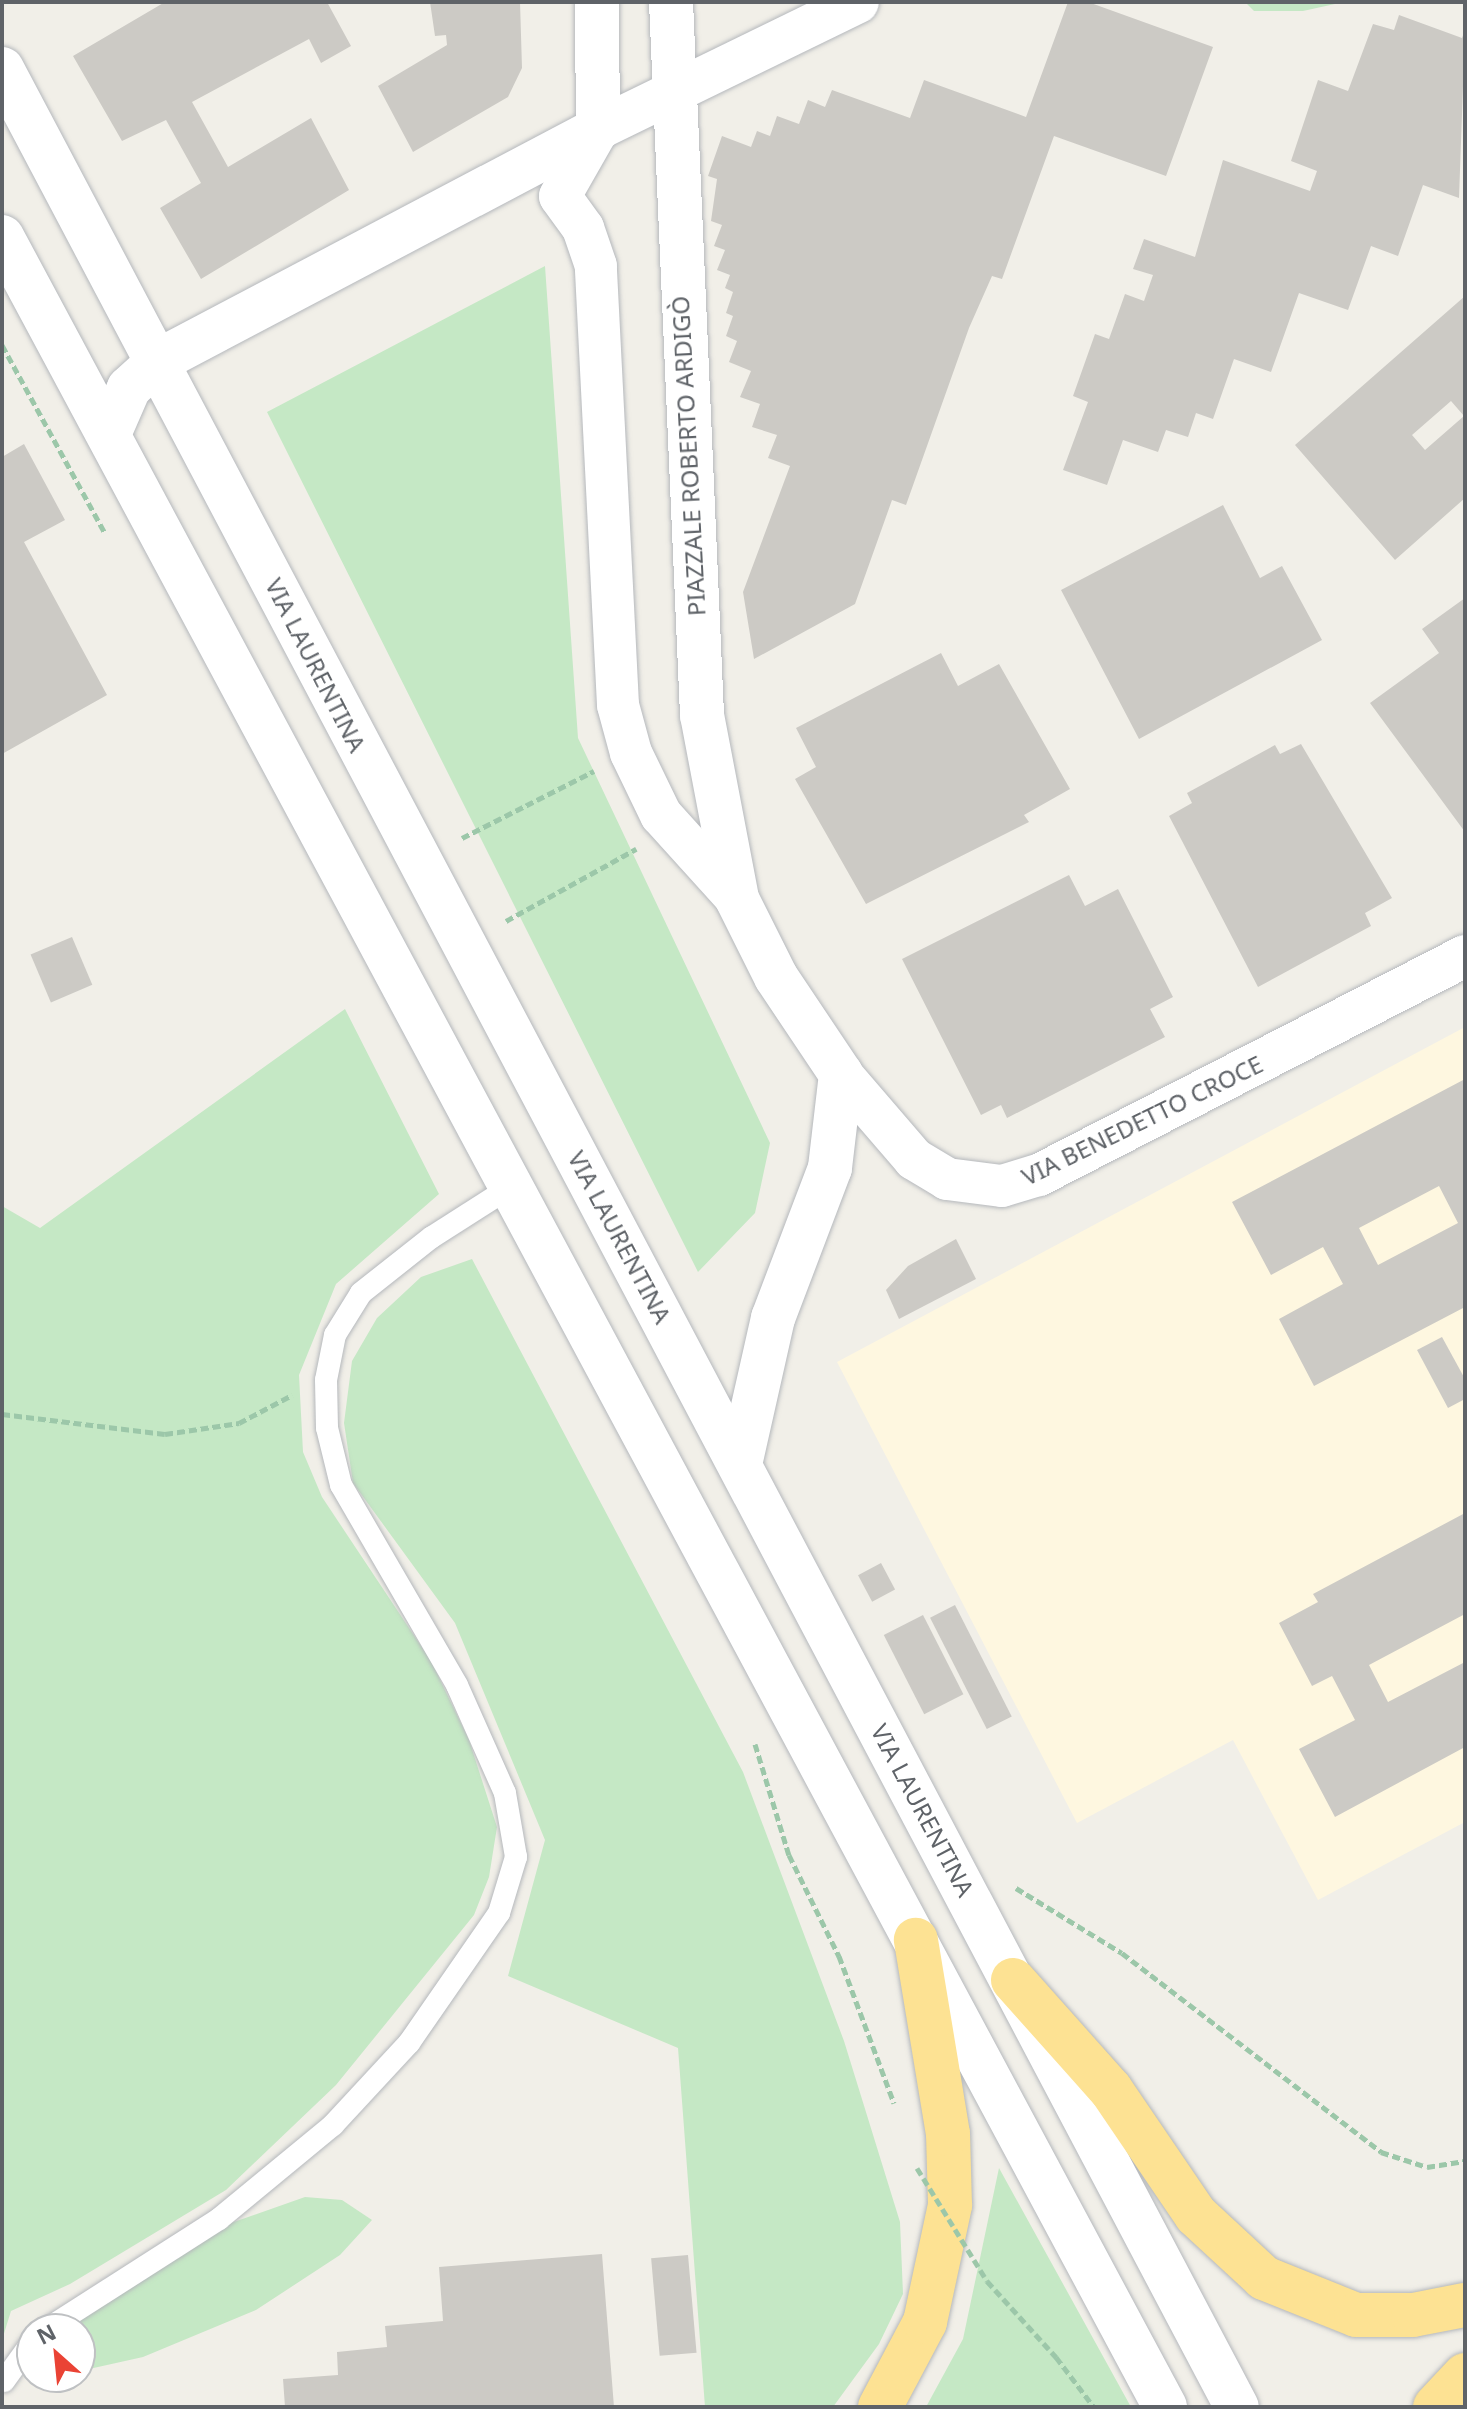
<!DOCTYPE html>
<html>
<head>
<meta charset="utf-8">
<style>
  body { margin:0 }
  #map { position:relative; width:1467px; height:2409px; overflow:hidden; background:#f1efe8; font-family:"Noto Sans",sans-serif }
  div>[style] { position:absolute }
  .commercial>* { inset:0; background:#fef7e0 }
  .green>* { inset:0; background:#c5e8c5 }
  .building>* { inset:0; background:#cccac5; transform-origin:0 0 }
  .path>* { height:5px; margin-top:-2.5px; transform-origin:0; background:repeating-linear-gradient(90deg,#9cc7a9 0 8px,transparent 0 12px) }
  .roads { filter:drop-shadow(0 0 2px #b5b8bc) drop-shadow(0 0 2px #b5b8bc) }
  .lane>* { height:22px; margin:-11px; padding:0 11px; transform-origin:11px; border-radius:11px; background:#fff }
  .street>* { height:42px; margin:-21px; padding:0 21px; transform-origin:21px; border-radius:21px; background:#fff }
  .secondary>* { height:44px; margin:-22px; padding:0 22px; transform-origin:22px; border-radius:22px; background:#fff }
  .highway>* { height:44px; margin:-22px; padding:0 22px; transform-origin:22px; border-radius:22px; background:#fde293 }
  .path-bridge>* { height:5px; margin-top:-2.5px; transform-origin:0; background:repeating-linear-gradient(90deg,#9cc7a9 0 8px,transparent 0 12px) }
  span { translate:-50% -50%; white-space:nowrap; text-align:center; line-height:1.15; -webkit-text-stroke:8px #fff; paint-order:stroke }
  .street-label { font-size:24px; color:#5f6368 }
  .frame { position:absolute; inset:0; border:4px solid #5f6368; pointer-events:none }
  .north { position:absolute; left:16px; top:2313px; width:80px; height:80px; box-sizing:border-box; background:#fff; border:2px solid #bfc1c3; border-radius:50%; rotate:333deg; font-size:22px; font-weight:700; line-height:32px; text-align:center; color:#5f6368 }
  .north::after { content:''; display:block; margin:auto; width:28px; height:36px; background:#ea4335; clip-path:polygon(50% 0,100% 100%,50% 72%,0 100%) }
</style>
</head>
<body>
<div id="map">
  <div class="commercial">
    <i style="clip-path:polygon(1465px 1027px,1465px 1822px,1318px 1900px,1233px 1740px,1077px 1823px,837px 1362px)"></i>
  </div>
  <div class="green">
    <i style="clip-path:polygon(1245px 2px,1344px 2px,1303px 11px,1254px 11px)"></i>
    <i style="clip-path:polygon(545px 266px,578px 738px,770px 1143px,755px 1213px,698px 1272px,267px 412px)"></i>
    <i style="clip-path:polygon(345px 1009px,439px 1194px,336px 1284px,299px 1375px,303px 1452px,322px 1497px,431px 1661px,469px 1740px,497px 1827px,489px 1877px,474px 1915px,336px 2085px,226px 2190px,70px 2284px,11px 2311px,2px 2340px,2px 1206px,40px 1228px)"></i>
    <i style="clip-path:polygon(472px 1259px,743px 1772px,844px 2041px,900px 2222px,903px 2294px,879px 2344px,833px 2407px,705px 2407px,678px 2048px,508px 1976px,545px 1840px,455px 1623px,353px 1483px,344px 1423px,352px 1361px,377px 1318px,421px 1277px)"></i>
    <i style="clip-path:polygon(999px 2168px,1131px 2407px,926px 2407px,963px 2339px)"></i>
    <i style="clip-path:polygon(305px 2197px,342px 2200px,372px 2220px,340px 2255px,256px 2310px,143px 2357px,80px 2371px,80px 2329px,60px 2329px,211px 2230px)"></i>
  </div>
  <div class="building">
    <i style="clip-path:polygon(165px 2px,327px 2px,351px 46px,321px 63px,309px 39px,192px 102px,228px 167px,311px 118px,349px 190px,201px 279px,160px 208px,201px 183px,166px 120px,122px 141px,73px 56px)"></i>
    <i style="clip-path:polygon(430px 2px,520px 2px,522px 68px,508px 97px,413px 152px,378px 86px,447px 45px,446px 35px,435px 36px)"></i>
    <i style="clip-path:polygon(1068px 2px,1088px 2px,1213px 47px,1166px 176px,1054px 136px,1002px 279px,992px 276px,969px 328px,906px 505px,892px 500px,855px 604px,754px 659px,743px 592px,790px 466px,768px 458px,777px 435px,752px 427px,760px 404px,740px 397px,751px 371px,729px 362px,737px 341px,726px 336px,733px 316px,726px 313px,733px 292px,725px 288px,730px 275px,717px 270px,725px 250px,714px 246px,722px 225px,711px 221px,717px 179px,708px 176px,722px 136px,751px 147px,757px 131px,770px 136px,777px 116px,799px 124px,808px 100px,825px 107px,832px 90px,910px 118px,924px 80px,1026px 117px)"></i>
    <i style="clip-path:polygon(1399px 15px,1462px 38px,1465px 30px,1459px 198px,1423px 185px,1398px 256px,1371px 246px,1348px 310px,1299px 293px,1271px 372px,1234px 359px,1213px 419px,1196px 413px,1188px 437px,1166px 430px,1158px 452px,1123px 440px,1107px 485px,1063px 470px,1088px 402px,1073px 396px,1095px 334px,1109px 339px,1125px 294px,1144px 301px,1153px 275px,1133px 269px,1144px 239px,1195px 257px,1223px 160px,1310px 191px,1317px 171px,1291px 161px,1318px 80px,1348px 91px,1373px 24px,1394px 30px)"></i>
    <i style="clip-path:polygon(evenodd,1465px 296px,1465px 498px,1395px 560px,1295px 445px,1465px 296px,1451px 401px,1464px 416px,1425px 450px,1412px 435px,1451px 401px)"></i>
    <i style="clip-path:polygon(24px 444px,65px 520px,24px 542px,107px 695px,2px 754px,2px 457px)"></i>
    <i style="clip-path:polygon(1223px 505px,1260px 578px,1282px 566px,1322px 640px,1139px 739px,1061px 590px)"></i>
    <i style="clip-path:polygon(1465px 598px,1465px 832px,1370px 703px,1439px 653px,1422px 629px)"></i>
    <i style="clip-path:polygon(941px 653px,958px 686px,999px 664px,1070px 789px,1024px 815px,1029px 822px,866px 904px,795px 779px,816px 767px,796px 728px)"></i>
    <i style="clip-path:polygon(1301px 744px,1392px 898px,1365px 913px,1371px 926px,1258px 987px,1169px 816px,1192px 803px,1187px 793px,1275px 745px,1280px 754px)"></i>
    <i style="clip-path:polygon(1069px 875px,1085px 906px,1118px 889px,1173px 997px,1150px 1009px,1165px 1037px,1007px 1118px,1001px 1105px,981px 1115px,902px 959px)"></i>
    <i style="left:72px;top:937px;width:52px;height:45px;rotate:67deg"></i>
    <i style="clip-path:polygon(evenodd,1465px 1079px,1465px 1307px,1314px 1386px,1279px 1319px,1343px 1284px,1323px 1247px,1271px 1275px,1232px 1202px,1465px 1079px,1439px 1186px,1458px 1223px,1378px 1265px,1359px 1228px,1439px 1186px)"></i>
    <i style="clip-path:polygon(956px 1239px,976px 1279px,899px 1319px,886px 1290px,908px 1266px)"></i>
    <i style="clip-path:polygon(1442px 1337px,1465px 1379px,1465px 1399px,1448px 1408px,1417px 1350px)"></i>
    <i style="clip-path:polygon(1465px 1513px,1465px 1614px,1369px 1665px,1388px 1702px,1465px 1662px,1465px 1747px,1335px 1817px,1299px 1749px,1355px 1720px,1332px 1676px,1312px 1686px,1279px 1623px,1318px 1602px,1313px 1594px)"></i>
    <i style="left:881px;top:1563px;width:30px;height:26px;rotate:62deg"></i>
    <i style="left:955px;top:1605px;width:125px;height:28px;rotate:63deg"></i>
    <i style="left:923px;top:1615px;width:89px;height:44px;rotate:63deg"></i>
    <i style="clip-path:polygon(602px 2254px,614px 2407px,285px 2407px,283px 2379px,338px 2375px,337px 2352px,387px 2347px,385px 2326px,443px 2321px,439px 2267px)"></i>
    <i style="left:688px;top:2255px;width:98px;height:37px;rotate:85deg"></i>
  </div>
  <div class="path">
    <i style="left:2px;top:345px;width:214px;rotate:61.3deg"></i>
    <i style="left:462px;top:838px;width:148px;rotate:-26.9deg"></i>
    <i style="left:506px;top:921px;width:149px;rotate:-29deg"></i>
    <i style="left:2px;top:1414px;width:164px;rotate:7deg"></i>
    <i style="left:165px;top:1434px;width:75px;rotate:-8.5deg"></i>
    <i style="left:239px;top:1423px;width:60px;rotate:-27.8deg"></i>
    <i style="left:755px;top:1744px;width:116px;rotate:73deg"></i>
    <i style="left:789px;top:1855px;width:113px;rotate:63.7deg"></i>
    <i style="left:839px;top:1956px;width:157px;rotate:69.5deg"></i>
    <i style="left:1016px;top:1888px;width:124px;rotate:31.5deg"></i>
    <i style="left:1122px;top:1953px;width:327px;rotate:37.5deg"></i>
    <i style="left:1381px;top:2152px;width:48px;rotate:18.1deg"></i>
    <i style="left:1427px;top:2167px;width:38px;rotate:-9deg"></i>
    <i style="left:1056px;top:2357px;width:63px;rotate:52.8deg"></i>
  </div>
  <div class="roads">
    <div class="lane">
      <i style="left:47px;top:2329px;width:204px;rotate:-32.6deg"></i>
      <i style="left:219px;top:2219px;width:148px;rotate:-39.5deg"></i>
      <i style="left:333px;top:2125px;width:112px;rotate:-47.2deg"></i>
      <i style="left:409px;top:2043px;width:158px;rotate:-55.3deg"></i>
      <i style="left:499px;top:1913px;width:59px;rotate:-73.1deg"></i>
      <i style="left:516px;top:1857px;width:65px;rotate:-99.8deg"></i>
      <i style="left:505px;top:1793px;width:118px;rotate:-114deg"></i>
      <i style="left:457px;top:1685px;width:231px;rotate:-120.1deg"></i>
      <i style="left:341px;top:1485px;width:59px;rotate:-103.8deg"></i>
      <i style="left:327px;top:1428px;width:48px;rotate:-91.2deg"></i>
      <i style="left:326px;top:1380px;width:46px;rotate:-78.7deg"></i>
      <i style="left:335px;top:1335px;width:49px;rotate:-58.2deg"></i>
      <i style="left:361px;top:1293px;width:90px;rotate:-38.3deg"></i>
      <i style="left:432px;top:1237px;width:95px;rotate:-32.5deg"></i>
      <i style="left:4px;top:2381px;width:48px;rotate:-54.3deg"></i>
    </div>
    <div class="street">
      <i style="left:737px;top:899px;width:113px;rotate:-132.1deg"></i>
      <i style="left:661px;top:815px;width:69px;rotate:-115.8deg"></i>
      <i style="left:631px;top:753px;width:50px;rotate:-105.2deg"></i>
      <i style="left:618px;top:705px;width:440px;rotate:-92.9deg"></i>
      <i style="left:596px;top:266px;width:40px;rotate:-108.9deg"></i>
      <i style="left:583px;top:228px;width:39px;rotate:-126deg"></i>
      <i style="left:560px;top:196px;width:77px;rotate:-60.4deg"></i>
      <i style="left:598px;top:129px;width:289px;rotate:-26deg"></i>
      <i style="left:841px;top:1074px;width:112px;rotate:49.3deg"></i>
      <i style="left:914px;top:1159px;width:39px;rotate:31deg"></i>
      <i style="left:947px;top:1179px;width:55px;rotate:7.3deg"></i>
      <i style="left:1002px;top:1186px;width:39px;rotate:-17deg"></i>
      <i style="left:1039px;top:1175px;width:479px;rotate:-27.2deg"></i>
    </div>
    <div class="secondary">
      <i style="left:671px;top:2px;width:714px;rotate:87.51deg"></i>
      <i style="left:702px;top:715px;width:187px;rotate:79.2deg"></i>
      <i style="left:737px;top:899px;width:87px;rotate:63.4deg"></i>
      <i style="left:776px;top:977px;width:117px;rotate:56.2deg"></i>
      <i style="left:841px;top:1074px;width:95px;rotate:96.7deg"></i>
      <i style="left:830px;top:1168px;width:160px;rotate:110.8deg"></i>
      <i style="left:773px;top:1318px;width:151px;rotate:102.7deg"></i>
      <i style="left:2px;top:69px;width:2644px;rotate:62.16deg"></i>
      <i style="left:2px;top:237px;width:2462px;rotate:61.81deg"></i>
      <i style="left:109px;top:434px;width:50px;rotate:-66.5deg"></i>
      <i style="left:129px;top:388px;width:42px;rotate:-42.1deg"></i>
      <i style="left:160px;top:360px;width:495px;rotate:-27.8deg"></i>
      <i style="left:598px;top:129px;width:127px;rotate:-90.5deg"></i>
    </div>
    <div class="highway">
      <i style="left:1013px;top:1980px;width:147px;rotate:48.3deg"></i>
      <i style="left:1111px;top:2090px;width:151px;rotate:55.8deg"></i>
      <i style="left:1196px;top:2215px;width:93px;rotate:42.8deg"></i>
      <i style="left:1264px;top:2278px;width:99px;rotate:21.9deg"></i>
      <i style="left:1356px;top:2315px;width:57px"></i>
      <i style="left:1413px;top:2315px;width:53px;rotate:-10.9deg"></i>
      <i style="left:880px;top:2407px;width:96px;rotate:-62.1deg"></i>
      <i style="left:925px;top:2322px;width:120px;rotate:-77.9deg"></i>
      <i style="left:950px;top:2205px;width:71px;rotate:-91.6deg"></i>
      <i style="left:948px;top:2134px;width:197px;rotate:-99.4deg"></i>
      <i style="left:1435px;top:2407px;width:44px;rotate:-46.8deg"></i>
    </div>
  </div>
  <div class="path-bridge">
    <i style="left:917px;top:2168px;width:133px;rotate:58.2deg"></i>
    <i style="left:987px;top:2281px;width:103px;rotate:47.8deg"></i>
  </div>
  <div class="street-label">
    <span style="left:688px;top:456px;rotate:-93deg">PIAZZALE ROBERTO ARDIGÒ</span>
    <span style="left:316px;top:665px;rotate:63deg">VIA LAURENTINA</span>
    <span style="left:1142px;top:1120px;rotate:-26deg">VIA BENEDETTO CROCE</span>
    <span style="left:620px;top:1237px;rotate:62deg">VIA LAURENTINA</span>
    <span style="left:923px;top:1810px;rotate:62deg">VIA LAURENTINA</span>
  </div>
  <div class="frame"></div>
  <div class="north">N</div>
</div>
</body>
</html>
